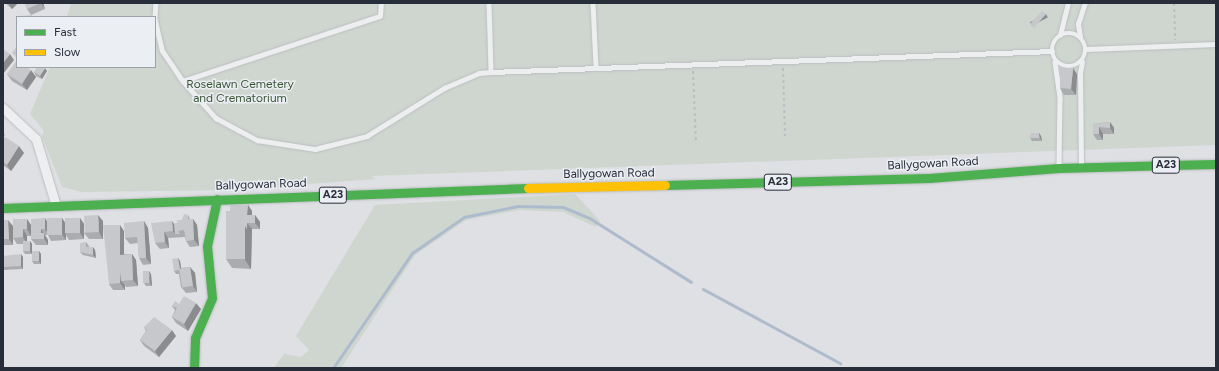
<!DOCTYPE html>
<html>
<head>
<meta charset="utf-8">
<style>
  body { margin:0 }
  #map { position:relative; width:1219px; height:371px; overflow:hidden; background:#dee0e3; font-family:Figtree,sans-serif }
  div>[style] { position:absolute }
  .green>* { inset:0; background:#ced6cf }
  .stream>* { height:3px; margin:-1.5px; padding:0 1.5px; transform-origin:1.5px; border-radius:1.5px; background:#aebbcc }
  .path>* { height:2px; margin-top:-1px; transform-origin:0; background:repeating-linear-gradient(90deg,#bdbec3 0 3px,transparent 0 6px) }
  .roads { filter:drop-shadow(0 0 1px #bcbec1) drop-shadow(0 0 1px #bcbec1) }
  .lane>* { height:4.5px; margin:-2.25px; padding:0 2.25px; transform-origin:2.25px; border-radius:2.25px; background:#edeef0 }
  .lane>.ring { margin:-2.25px; padding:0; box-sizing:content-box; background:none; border:4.5px solid #edeef0; border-radius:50% }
  .street>* { height:9px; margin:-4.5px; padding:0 4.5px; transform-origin:4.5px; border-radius:4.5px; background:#edeef0 }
  .fast>* { height:9px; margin:-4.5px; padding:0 4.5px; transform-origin:4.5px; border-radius:4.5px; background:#4caf50 }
  .slow>* { height:9px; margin:-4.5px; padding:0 4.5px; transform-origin:4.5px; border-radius:4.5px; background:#ffc107 }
  .wall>* { inset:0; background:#aaacaf }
  .shaded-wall>* { inset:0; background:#8b8c8e; transform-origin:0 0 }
  .building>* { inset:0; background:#c6c8cb; transform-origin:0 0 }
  span { translate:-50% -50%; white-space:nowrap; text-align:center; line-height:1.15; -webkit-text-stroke:3px #ebeef3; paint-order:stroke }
  .shield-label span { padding:1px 3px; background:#ebeef3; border:1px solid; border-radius:3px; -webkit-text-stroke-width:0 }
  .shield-label { font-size:11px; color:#282d3a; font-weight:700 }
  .park-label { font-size:12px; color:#3a5436 }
  .street-label { font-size:12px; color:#282d3a }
  .frame { position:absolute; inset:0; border:4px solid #282d3a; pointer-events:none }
  .legend { position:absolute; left:16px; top:16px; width:140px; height:52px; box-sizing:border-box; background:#ebeef3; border:1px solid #9da1a9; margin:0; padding:5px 7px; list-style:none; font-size:12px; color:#282d3a }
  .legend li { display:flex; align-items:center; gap:8px; height:20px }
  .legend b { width:20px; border:1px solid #9da1a9 }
</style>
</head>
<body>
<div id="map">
  <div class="green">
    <i style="clip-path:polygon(71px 3px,1216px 3px,1216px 145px,371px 176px,376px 179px,228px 190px,82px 192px,62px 187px,42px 136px,44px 131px,30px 114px,50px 67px,155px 67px,155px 17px,67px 17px)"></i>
    <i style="clip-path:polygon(575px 194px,600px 221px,596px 227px,563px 212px,520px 210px,466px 220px,415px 255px,341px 368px,274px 368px,284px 354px,301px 357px,309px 350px,296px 336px,375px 205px)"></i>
  </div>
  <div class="stream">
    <i style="left:703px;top:289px;width:156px;rotate:28.4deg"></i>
    <i style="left:333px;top:368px;width:140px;rotate:-55.5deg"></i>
    <i style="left:412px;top:253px;width:63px;rotate:-34.7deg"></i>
    <i style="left:464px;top:217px;width:55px;rotate:-11.5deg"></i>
    <i style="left:518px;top:206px;width:45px;rotate:1.3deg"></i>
    <i style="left:563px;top:207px;width:30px;rotate:23deg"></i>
    <i style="left:591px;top:219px;width:118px;rotate:32.2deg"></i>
  </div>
  <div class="path">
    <i style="left:1174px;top:3px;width:37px;rotate:88deg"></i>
    <i style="left:783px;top:68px;width:68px;rotate:88.3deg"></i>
    <i style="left:693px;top:71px;width:71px;rotate:87.6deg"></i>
  </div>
  <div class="roads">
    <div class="lane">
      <i style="left:156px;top:3px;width:16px;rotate:94deg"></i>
      <i style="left:155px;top:19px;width:32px;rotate:77deg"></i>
      <i style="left:162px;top:50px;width:37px;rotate:56deg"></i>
      <i style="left:183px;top:81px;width:50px;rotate:48.3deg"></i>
      <i style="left:216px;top:118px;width:47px;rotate:28.2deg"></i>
      <i style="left:257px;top:140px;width:59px;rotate:8.8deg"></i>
      <i style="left:315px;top:149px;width:54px;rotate:-14deg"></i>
      <i style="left:367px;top:136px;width:91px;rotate:-31.9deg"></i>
      <i style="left:444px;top:88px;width:38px;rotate:-23deg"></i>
      <i style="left:479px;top:73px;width:12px;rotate:-5deg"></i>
      <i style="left:491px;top:72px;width:561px;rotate:-2.14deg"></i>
      <i style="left:489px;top:3px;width:69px;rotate:88.3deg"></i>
      <i style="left:593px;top:3px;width:64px;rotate:87.3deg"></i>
      <i class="ring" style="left:1052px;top:33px;width:29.5px;height:29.5px"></i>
      <i style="left:1060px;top:35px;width:33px;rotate:-76deg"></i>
      <i style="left:1080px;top:37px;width:13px;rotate:-99deg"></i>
      <i style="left:1078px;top:24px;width:22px;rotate:-72deg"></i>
      <i style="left:1086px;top:49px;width:130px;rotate:-2.2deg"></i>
      <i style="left:1055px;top:62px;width:37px;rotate:82deg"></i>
      <i style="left:1060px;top:99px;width:67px;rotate:90.9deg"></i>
      <i style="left:183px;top:81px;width:207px;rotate:-18.3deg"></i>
      <i style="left:380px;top:16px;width:13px;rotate:-86deg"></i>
      <i style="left:1081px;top:167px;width:94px;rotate:-90.6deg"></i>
      <i style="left:1080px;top:73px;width:11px;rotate:-80deg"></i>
    </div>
    <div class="street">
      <i style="left:3px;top:108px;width:45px;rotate:43.2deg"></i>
      <i style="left:36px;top:139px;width:70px;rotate:73.4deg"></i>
    </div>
    <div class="fast">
      <i style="left:665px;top:185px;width:264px;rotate:-1.5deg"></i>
      <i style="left:929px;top:178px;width:130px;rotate:-4.4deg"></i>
      <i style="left:1059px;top:168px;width:157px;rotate:-1.5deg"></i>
      <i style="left:3px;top:208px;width:525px;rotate:-2.18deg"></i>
      <i style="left:194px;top:368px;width:30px;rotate:-88deg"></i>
      <i style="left:195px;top:338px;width:43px;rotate:-67deg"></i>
      <i style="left:212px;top:298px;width:52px;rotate:-95.5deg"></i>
      <i style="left:207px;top:246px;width:48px;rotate:-78deg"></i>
    </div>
    <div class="slow">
      <i style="left:528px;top:188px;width:137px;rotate:-1.3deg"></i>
    </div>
  </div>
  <div class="wall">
    <i style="clip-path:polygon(5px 3px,18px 3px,12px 9px)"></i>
    <i style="clip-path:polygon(25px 3px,43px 3px,45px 9px,31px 15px,27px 9px)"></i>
    <i style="clip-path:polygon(27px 68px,36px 77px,27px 90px,12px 81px,7px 74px)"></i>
    <i style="clip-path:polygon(47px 71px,42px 79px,36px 76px,34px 72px)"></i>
    <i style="clip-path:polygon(1077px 74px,1076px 95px,1064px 95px,1060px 88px)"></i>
    <i style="clip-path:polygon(1110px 122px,1114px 128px,1114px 134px,1103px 134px,1103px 140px,1097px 140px,1093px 134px,1093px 124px)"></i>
    <i style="clip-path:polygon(3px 132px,5px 135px,3px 137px,24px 153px,11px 171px,3px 165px)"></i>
    <i style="clip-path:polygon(1039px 133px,1041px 136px,1042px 141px,1032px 141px,1030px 138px)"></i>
    <i style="clip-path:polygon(248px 205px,252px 211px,252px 215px,255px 215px,260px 222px,260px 229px,252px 229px,251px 269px,232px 268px,226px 259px,230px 211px)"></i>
    <i style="clip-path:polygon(188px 215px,190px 219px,193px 219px,197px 225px,199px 246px,190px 247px,186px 241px,185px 237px,168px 238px,169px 248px,160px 249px,155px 243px,172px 221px,174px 224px,178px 223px)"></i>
    <i style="clip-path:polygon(45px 218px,47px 222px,62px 218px,65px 223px,80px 218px,84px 224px,84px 239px,69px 240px,66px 235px,66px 240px,51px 241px,48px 235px,45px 235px,48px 240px,48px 245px,36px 245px,31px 239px,31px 236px,27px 236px,27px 241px,30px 241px,32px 244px,32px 251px,39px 251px,41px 254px,41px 264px,34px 264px,32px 261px,32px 254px,25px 254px,23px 251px,23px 244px,17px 244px,13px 238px,27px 219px,31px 225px)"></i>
    <i style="clip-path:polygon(3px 220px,13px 226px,13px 245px,3px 245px)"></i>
    <i style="clip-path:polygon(103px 221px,103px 239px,89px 239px,84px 233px)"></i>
    <i style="clip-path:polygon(144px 221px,148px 228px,151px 264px,143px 265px,139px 258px,138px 243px,130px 244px,125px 238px)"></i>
    <i style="clip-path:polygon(124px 231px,124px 254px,132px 254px,136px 260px,138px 286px,126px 287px,125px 285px,125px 290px,113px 290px,109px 284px)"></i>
    <i style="clip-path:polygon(86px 242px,89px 246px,89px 247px,95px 250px,96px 258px,83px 255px,80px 252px)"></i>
    <i style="clip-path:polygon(3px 256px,23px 257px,23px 269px,3px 270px)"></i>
    <i style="clip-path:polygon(178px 258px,180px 261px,181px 268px,190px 267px,195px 273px,197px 292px,186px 293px,181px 287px,179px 274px,176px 274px,174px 271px)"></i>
    <i style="clip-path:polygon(151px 274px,152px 286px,146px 286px,144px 283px)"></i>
    <i style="clip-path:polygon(179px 304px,201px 309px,188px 331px,176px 323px,172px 317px,175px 310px,172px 306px)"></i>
    <i style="clip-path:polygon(144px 327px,176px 336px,159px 357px,144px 346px,140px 340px,146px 331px)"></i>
  </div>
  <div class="shaded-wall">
    <i style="clip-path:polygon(8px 3px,18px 3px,12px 9px)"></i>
    <i style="clip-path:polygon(41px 3px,43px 3px,45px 9px)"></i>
    <i style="left:1046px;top:14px;width:4px;height:18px;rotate:63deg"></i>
    <i style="clip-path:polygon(10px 54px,14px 60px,3px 74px,3px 63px)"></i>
    <i style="clip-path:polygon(45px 68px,47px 71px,42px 79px,40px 76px)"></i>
    <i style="clip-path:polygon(1073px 68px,1077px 74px,1076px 95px,1071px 89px)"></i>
    <i style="clip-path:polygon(31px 70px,36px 77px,27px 90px,22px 84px)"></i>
    <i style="clip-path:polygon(1110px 122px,1114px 128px,1114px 134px,1110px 128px)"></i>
    <i style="clip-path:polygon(1099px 127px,1103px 134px,1103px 140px,1099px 134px)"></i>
    <i style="clip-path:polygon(1039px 133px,1041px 136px,1042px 141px,1040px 138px)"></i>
    <i style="clip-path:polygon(19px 146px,24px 153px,11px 171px,7px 165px)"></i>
    <i style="clip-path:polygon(248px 205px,252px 211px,252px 222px,247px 215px)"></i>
    <i style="clip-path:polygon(98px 215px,103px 221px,103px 239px,99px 232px)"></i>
    <i style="clip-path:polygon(255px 215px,260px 222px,260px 229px,255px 223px)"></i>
    <i style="clip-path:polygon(45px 218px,49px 225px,49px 235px,45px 229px)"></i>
    <i style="clip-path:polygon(62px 218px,66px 224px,65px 233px,66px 235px,66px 240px,62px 234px)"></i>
    <i style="clip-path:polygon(80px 218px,84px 224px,84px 239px,80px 233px)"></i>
    <i style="clip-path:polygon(27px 219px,31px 225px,31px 236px,27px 229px)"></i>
    <i style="clip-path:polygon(193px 219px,197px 225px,199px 246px,194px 240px)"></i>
    <i style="clip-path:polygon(8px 220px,13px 226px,13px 245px,9px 239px)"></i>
    <i style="clip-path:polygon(144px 221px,148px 228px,151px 264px,146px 258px)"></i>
    <i style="clip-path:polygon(172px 221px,176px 227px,175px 234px,173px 231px)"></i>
    <i style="clip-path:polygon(247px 223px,252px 229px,251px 269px,245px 260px,245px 226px)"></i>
    <i style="clip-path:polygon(120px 225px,124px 231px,124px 261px,120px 255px)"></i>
    <i style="clip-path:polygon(23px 229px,27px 236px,27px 244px,23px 237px)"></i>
    <i style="clip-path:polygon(41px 229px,48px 240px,48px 245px,41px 233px)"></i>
    <i style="clip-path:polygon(164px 232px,168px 238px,169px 248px,165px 242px)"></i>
    <i style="clip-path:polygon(30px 241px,32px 244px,32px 254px,30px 251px)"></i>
    <i style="clip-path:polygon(93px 247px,95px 250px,96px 258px,93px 255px)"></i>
    <i style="clip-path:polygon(39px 251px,41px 254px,41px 264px,39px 261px)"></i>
    <i style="clip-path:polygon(21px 254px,23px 257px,23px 269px,21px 266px)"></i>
    <i style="clip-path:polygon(132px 254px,136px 260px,138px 286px,133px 280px)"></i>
    <i style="clip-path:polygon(178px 258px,180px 261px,182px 273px,180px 270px)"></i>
    <i style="clip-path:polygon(190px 267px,195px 273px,197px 292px,193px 286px)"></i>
    <i style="clip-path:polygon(120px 271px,121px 281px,125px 285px,125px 290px,120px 283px)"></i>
    <i style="clip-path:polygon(149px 271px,151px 274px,152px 286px,150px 283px)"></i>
    <i style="clip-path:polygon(196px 303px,201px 309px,188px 331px,184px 324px)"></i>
    <i style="clip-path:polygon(172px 330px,176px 336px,159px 357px,155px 351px)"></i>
  </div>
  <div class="building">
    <i style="clip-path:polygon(25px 3px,41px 3px,27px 9px)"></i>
    <i style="clip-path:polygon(1042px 11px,1046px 14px,1034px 28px,1030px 24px)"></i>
    <i style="clip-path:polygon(32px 15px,32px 17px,20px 17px,20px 16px)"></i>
    <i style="clip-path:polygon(17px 46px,17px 58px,12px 53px)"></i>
    <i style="clip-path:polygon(3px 49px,10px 54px,3px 63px)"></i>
    <i style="clip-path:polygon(17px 60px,17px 67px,26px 67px,31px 70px,22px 84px,7px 74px)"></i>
    <i style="clip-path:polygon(37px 67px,44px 67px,45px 68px,40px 76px,34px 72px)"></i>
    <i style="clip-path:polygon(1060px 68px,1073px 68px,1071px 89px,1060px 88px)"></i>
    <i style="clip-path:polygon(1110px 122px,1110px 128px,1099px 127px,1099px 134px,1093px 134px,1093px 124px)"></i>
    <i style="left:1030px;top:133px;width:9px;height:5px"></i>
    <i style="clip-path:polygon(5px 137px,19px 146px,7px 165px,3px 162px,3px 152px,4px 150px,3px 149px,3px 139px)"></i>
    <i style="clip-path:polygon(230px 205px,248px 205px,247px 215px,255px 215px,255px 223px,247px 223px,247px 229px,245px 226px,226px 226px,226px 211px,230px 211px)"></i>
    <i style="clip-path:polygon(184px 214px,188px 215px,188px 219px,193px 219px,194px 240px,186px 241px,184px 230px,178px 231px,177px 220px,182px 220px)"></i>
    <i style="left:98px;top:215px;width:17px;height:14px;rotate:87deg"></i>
    <i style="clip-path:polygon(45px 218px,45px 229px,41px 229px,41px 233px,44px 233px,44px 239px,31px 239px,31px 219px)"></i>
    <i style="left:47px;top:218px;width:15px;height:17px"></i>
    <i style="left:65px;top:218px;width:15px;height:15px"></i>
    <i style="clip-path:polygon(13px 219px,27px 219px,27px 229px,23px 229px,23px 237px,13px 238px)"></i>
    <i style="clip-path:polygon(3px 220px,8px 220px,9px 239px,3px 239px)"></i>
    <i style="clip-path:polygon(144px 221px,146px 258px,139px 258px,137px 237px,125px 238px,124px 223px)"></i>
    <i style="clip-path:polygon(172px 221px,173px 231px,164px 232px,165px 242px,155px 243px,151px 223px)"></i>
    <i style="clip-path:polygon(178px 223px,178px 231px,180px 234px,175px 234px,174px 224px)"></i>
    <i style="clip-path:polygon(103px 225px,120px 225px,120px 255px,132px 254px,133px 280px,121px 281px,120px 271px,120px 283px,109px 284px)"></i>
    <i style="left:226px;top:226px;width:19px;height:33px"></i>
    <i style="left:23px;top:241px;width:7px;height:10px"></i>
    <i style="clip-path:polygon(86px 242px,86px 247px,93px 247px,93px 255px,80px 252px,80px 243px)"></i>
    <i style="left:32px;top:251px;width:7px;height:10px"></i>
    <i style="clip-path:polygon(21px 254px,21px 266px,3px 267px,3px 256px)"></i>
    <i style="clip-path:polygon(178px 258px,180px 269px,179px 269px,179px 270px,174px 271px,172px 259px)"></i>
    <i style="left:190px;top:267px;width:19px;height:11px;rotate:81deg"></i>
    <i style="left:143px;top:271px;width:6px;height:12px"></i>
    <i style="clip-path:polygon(184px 296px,196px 303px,184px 324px,172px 317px,177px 308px,172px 306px,175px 301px,179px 304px)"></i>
    <i style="clip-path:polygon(154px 317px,172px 330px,155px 351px,140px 340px,147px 330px,144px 327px)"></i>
  </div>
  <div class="shield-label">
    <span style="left:1166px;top:165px">A23</span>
    <span style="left:778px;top:182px">A23</span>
    <span style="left:333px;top:195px">A23</span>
  </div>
  <div class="park-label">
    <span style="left:240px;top:92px">Roselawn Cemetery<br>and Crematorium</span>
  </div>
  <div class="street-label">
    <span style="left:933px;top:164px;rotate:-3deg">Ballygowan Road</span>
    <span style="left:609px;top:174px;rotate:-1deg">Ballygowan Road</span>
    <span style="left:261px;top:185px;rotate:-2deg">Ballygowan Road</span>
  </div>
  <div class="frame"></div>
  <ul class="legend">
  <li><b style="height:5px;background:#4caf50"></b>Fast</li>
  <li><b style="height:5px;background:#ffc107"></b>Slow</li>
  </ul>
</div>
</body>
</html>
